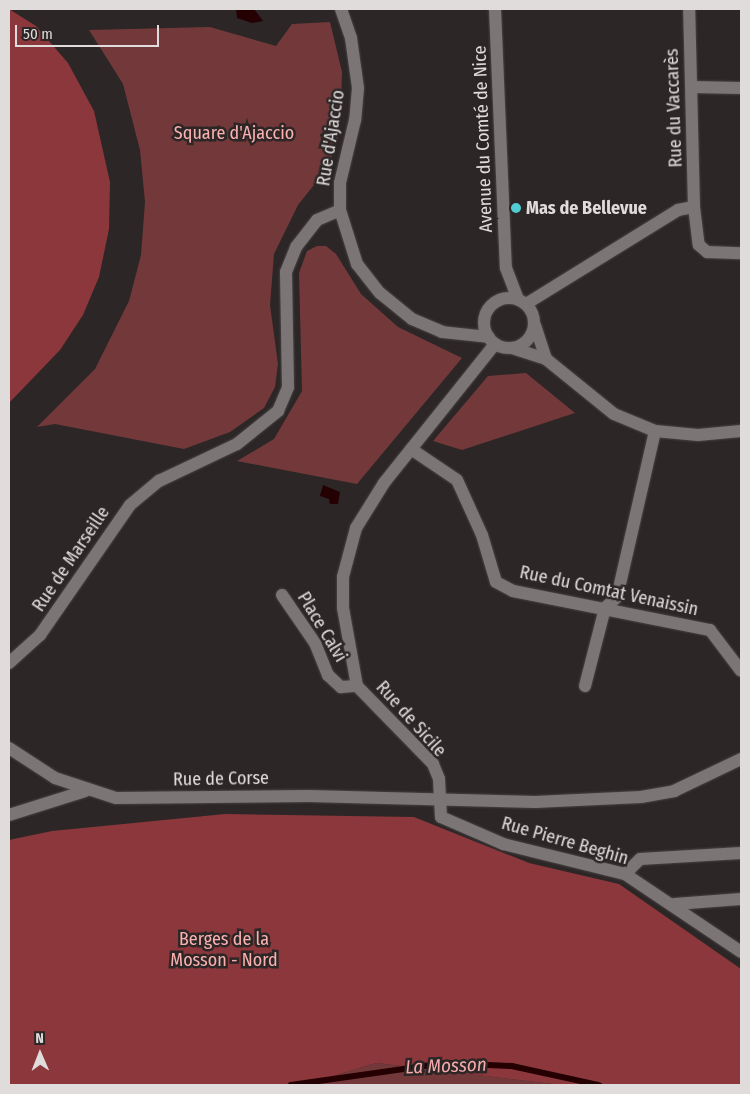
<!DOCTYPE html>
<html>
<head>
<meta charset="utf-8">
<style>
  body { margin:0 }
  #map { position:relative; width:750px; height:1094px; overflow:hidden; background:#2c2626; font-family:"Fira Sans Condensed",sans-serif }
  div>[style] { position:absolute }
  .green>* { inset:0; background:#73393a }
  .forest>* { inset:0; background:#8c373c }
  .water>* { inset:0; background:#250003 }
  .stream>* { height:5.5px; margin:-2.75px; padding:0 2.75px; transform-origin:2.75px; border-radius:2.75px; background:#250003 }
  .roads { filter:drop-shadow(0 0 1px #494444) drop-shadow(0 0 1px #494444) }
  .minor>* { height:12px; margin:-6px; padding:0 6px; transform-origin:6px; border-radius:6px; background:#7c7575 }
  .minor>.ring { margin:-6px; padding:0; box-sizing:content-box; background:none; border:12px solid #7c7575; border-radius:50% }
  .dots>* { width:14px; height:14px; translate:-50% -50%; box-sizing:border-box; border:2px solid #2c2626; border-radius:50% }
  span { translate:-50% -50%; white-space:nowrap; text-align:center; line-height:1.15; -webkit-text-stroke:5px #2c2626; paint-order:stroke }
  .street-label { font-size:18px; color:#e0dcdc }
  .park-label { font-size:18px; color:#fcb1b1 }
  .poi-label { font-size:18px; color:#e0dcdc; font-weight:700 }
  .left { translate:0 -50%; text-align:left }
  .water-label { font-size:19px; color:#f4aaaa; font-style:italic }
  .frame { position:absolute; inset:0; border:10px solid #e0dcdc; pointer-events:none }
  .north { position:absolute; left:15px; top:1029px; width:50px; height:50px; -webkit-text-stroke:4px #2c2626; paint-order:stroke; rotate:359deg; font-size:14px; font-weight:700; line-height:20px; text-align:center; color:#e0dcdc }
  .north::after { content:''; display:block; margin:auto; width:18px; height:22px; background:#e0dcdc; clip-path:polygon(50% 0,100% 100%,50% 72%,0 100%) }
  .scale { position:absolute; left:15px; top:25px; width:144px; height:22px; box-sizing:border-box; border:2px solid #e0dcdc; border-top:0; padding-left:6px; font-size:15px; line-height:18px; white-space:nowrap; color:#e0dcdc; -webkit-text-stroke:4px #2c2626; paint-order:stroke }
</style>
</head>
<body>
<div id="map">
  <div class="green">
    <i style="clip-path:polygon(330px 22px,342px 72px,340px 131px,329px 166px,298px 205px,274px 254px,270px 305px,278px 364px,275px 387px,264px 408px,230px 432px,184px 449px,55px 424px,37px 427px,95px 369px,129px 301px,141px 255px,145px 202px,140px 150px,123px 84px,89px 30px,210px 27px,276px 46px,292px 24px)"></i>
    <i style="clip-path:polygon(317px 246px,326px 246px,336px 254px,361px 294px,398px 327px,462px 358px,357px 484px,237px 461px,274px 439px,302px 391px,299px 273px,307px 251px)"></i>
    <i style="clip-path:polygon(526px 373px,575px 413px,462px 450px,433px 441px,488px 376px)"></i>
    <i style="clip-path:polygon(376px 1063px,561px 1085px,304px 1085px)"></i>
  </div>
  <div class="forest">
    <i style="clip-path:polygon(9px 9px,36px 26px,68px 63px,94px 111px,110px 182px,109px 229px,99px 277px,83px 315px,60px 350px,9px 403px)"></i>
    <i style="clip-path:polygon(225px 814px,414px 817px,529px 863px,619px 884px,741px 969px,741px 1085px,561px 1085px,376px 1063px,304px 1085px,9px 1085px,9px 840px,52px 831px)"></i>
  </div>
  <div class="water">
    <i style="clip-path:polygon(236px 9px,254px 9px,263px 21px,252px 23px,237px 18px)"></i>
    <i style="clip-path:polygon(323px 485px,340px 492px,338px 504px,330px 504px,329px 499px,320px 496px)"></i>
  </div>
  <div class="stream">
    <i style="left:291px;top:1085px;width:156px;rotate:-8.1deg"></i>
    <i style="left:445px;top:1063px;width:67px;rotate:2.6deg"></i>
    <i style="left:512px;top:1066px;width:89px;rotate:12.3deg"></i>
  </div>
  <div class="roads">
    <div class="minor">
      <i style="left:341px;top:9px;width:31px;rotate:71deg"></i>
      <i style="left:351px;top:38px;width:50px;rotate:82deg"></i>
      <i style="left:358px;top:88px;width:32px;rotate:95deg"></i>
      <i style="left:355px;top:120px;width:65px;rotate:103.4deg"></i>
      <i style="left:340px;top:183px;width:27px;rotate:90deg"></i>
      <i style="left:340px;top:210px;width:57px;rotate:72.5deg"></i>
      <i style="left:357px;top:264px;width:37px;rotate:52deg"></i>
      <i style="left:380px;top:293px;width:41px;rotate:39.1deg"></i>
      <i style="left:412px;top:319px;width:33px;rotate:23deg"></i>
      <i style="left:442px;top:332px;width:47px;rotate:6.1deg"></i>
      <i style="left:495px;top:9px;width:259px;rotate:87.6deg"></i>
      <i style="left:506px;top:268px;width:33px;rotate:69deg"></i>
      <i style="left:692px;top:87px;width:49px;rotate:1.2deg"></i>
      <i style="left:694px;top:207px;width:38px;rotate:83deg"></i>
      <i style="left:699px;top:245px;width:11px;rotate:41deg"></i>
      <i style="left:707px;top:252px;width:34px;rotate:2deg"></i>
      <i class="ring" style="left:484px;top:298px;width:38px;height:38px"></i>
      <i style="left:526px;top:304px;width:179px;rotate:-31.7deg"></i>
      <i style="left:678px;top:210px;width:16px;rotate:-11deg"></i>
      <i style="left:694px;top:207px;width:198px;rotate:-91.4deg"></i>
      <i style="left:535px;top:325px;width:36px;rotate:72deg"></i>
      <i style="left:495px;top:344px;width:178px;rotate:128.6deg"></i>
      <i style="left:384px;top:483px;width:53px;rotate:121.9deg"></i>
      <i style="left:356px;top:528px;width:51px;rotate:104.9deg"></i>
      <i style="left:343px;top:577px;width:31px;rotate:90deg"></i>
      <i style="left:343px;top:608px;width:79px;rotate:79.8deg"></i>
      <i style="left:357px;top:686px;width:109px;rotate:45.7deg"></i>
      <i style="left:433px;top:764px;width:16px;rotate:68deg"></i>
      <i style="left:439px;top:779px;width:38px;rotate:87deg"></i>
      <i style="left:441px;top:817px;width:68px;rotate:23.5deg"></i>
      <i style="left:503px;top:844px;width:126px;rotate:13.8deg"></i>
      <i style="left:625px;top:874px;width:140px;rotate:33.9deg"></i>
      <i style="left:512px;top:348px;width:36px;rotate:18deg"></i>
      <i style="left:546px;top:359px;width:87px;rotate:39deg"></i>
      <i style="left:614px;top:414px;width:44px;rotate:22.5deg"></i>
      <i style="left:655px;top:431px;width:43px;rotate:5.3deg"></i>
      <i style="left:698px;top:435px;width:43px;rotate:-5.3deg"></i>
      <i style="left:411px;top:449px;width:55px;rotate:34deg"></i>
      <i style="left:457px;top:480px;width:60px;rotate:65.6deg"></i>
      <i style="left:482px;top:535px;width:49px;rotate:73.4deg"></i>
      <i style="left:496px;top:582px;width:19px;rotate:28deg"></i>
      <i style="left:513px;top:591px;width:201px;rotate:11.2deg"></i>
      <i style="left:710px;top:630px;width:51px;rotate:52.9deg"></i>
      <i style="left:282px;top:595px;width:58px;rotate:55.5deg"></i>
      <i style="left:315px;top:643px;width:35px;rotate:68deg"></i>
      <i style="left:328px;top:675px;width:18px;rotate:43deg"></i>
      <i style="left:341px;top:687px;width:16px;rotate:-4deg"></i>
      <i style="left:9px;top:663px;width:42px;rotate:-42.1deg"></i>
      <i style="left:40px;top:635px;width:158px;rotate:-55.3deg"></i>
      <i style="left:130px;top:505px;width:38px;rotate:-40deg"></i>
      <i style="left:159px;top:481px;width:86px;rotate:-25.4deg"></i>
      <i style="left:237px;top:444px;width:53px;rotate:-38.8deg"></i>
      <i style="left:278px;top:411px;width:26px;rotate:-67deg"></i>
      <i style="left:288px;top:387px;width:115px;rotate:-91deg"></i>
      <i style="left:286px;top:272px;width:27px;rotate:-68deg"></i>
      <i style="left:296px;top:247px;width:34px;rotate:-52deg"></i>
      <i style="left:317px;top:220px;width:25px;rotate:-23deg"></i>
      <i style="left:585px;top:686px;width:81px;rotate:-75.6deg"></i>
      <i style="left:605px;top:608px;width:16px;rotate:-43deg"></i>
      <i style="left:617px;top:597px;width:170px;rotate:-77.1deg"></i>
      <i style="left:9px;top:748px;width:55px;rotate:33.1deg"></i>
      <i style="left:55px;top:778px;width:64px;rotate:18.2deg"></i>
      <i style="left:116px;top:798px;width:193px;rotate:-0.6deg"></i>
      <i style="left:309px;top:796px;width:226px;rotate:1.5deg"></i>
      <i style="left:535px;top:802px;width:106px;rotate:-2.7deg"></i>
      <i style="left:641px;top:797px;width:34px;rotate:-10deg"></i>
      <i style="left:674px;top:791px;width:74px;rotate:-25.5deg"></i>
      <i style="left:9px;top:815px;width:80px;rotate:-17.5deg"></i>
      <i style="left:625px;top:874px;width:21px;rotate:-45deg"></i>
      <i style="left:640px;top:859px;width:101px;rotate:-3.4deg"></i>
      <i style="left:675px;top:904px;width:66px;rotate:-4.3deg"></i>
    </div>
  </div>
  <div class="dots">
    <i style="left:516px;top:208px;background:#51ccd2"></i>
  </div>
  <div class="street-label">
    <span style="left:674px;top:108px;rotate:-92deg">Rue du Vaccarès</span>
    <span style="left:331px;top:138px;rotate:-81deg">Rue d'Ajaccio</span>
    <span style="left:483px;top:139px;rotate:-92deg">Avenue du Comté de Nice</span>
    <span style="left:71px;top:559px;rotate:-56deg">Rue de Marseille</span>
    <span style="left:609px;top:591px;rotate:12deg">Rue du Comtat Venaissin</span>
    <span style="left:322px;top:627px;rotate:59deg">Place Calvi</span>
    <span style="left:411px;top:719px;rotate:48deg">Rue de Sicile</span>
    <span style="left:221px;top:779px;rotate:-1deg">Rue de Corse</span>
    <span style="left:565px;top:841px;rotate:16deg">Rue Pierre Beghin</span>
  </div>
  <div class="park-label">
    <span style="left:234px;top:133px">Square d'Ajaccio</span>
    <span style="left:224px;top:950px">Berges de la<br>Mosson - Nord</span>
  </div>
  <div class="poi-label">
    <span class="left" style="left:526px;top:208px">Mas de Bellevue</span>
  </div>
  <div class="water-label">
    <span style="left:446px;top:1066px;rotate:-2deg">La Mosson</span>
  </div>
  <div class="frame"></div>
  <div class="north">N</div>
  <div class="scale">50 m</div>
</div>
</body>
</html>
